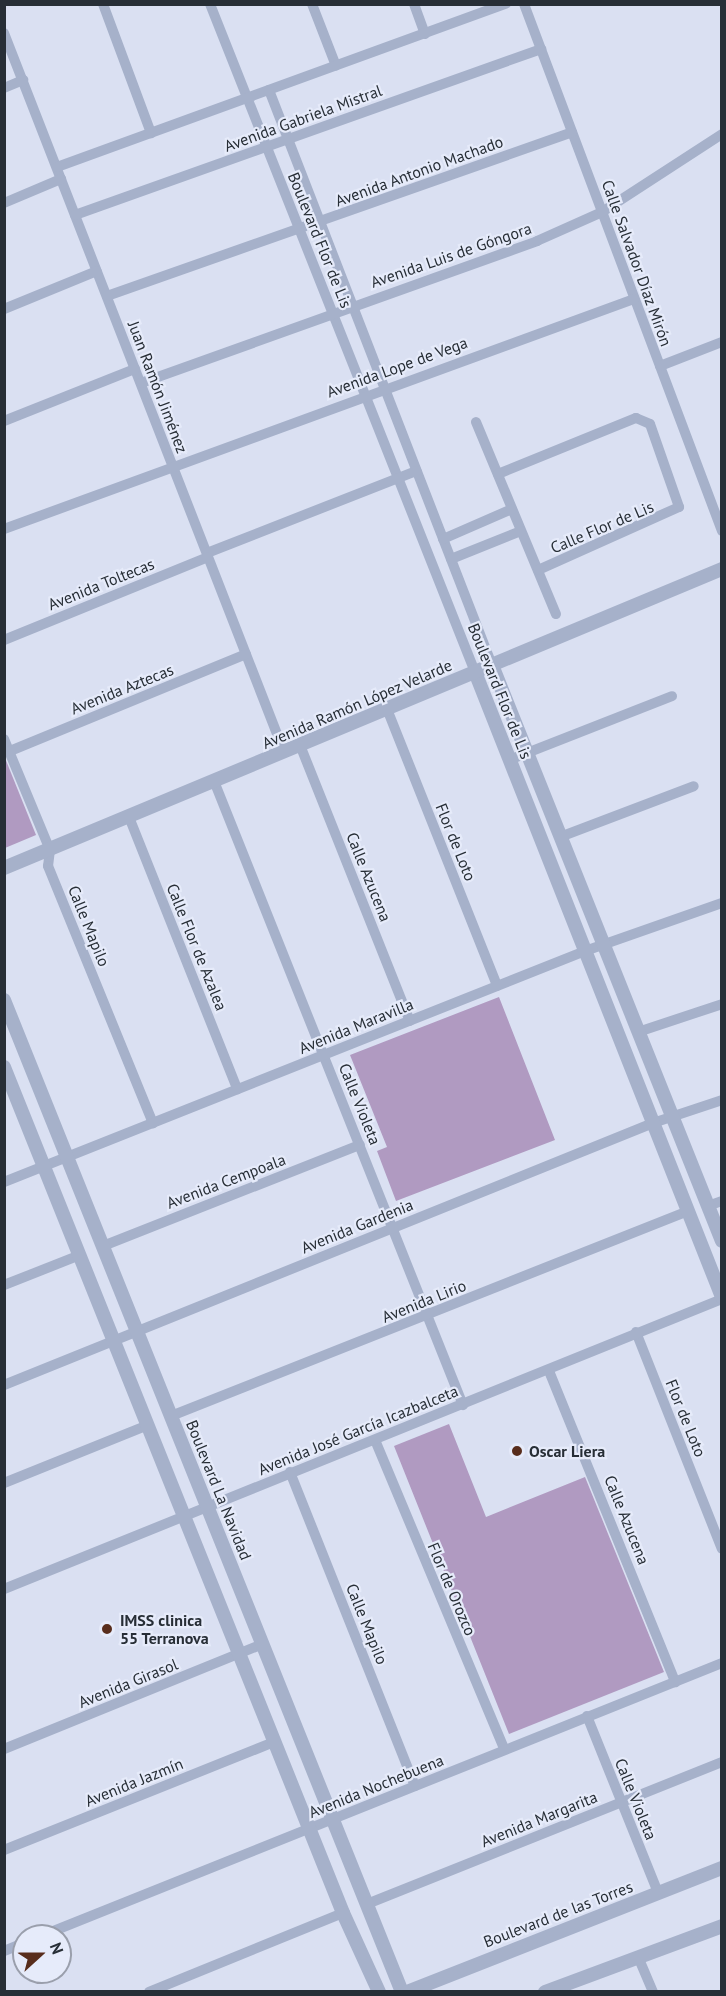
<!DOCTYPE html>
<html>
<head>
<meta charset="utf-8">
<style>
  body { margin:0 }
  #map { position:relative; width:726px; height:1996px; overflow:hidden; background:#dae0f2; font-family:"PT Sans",sans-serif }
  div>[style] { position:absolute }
  .green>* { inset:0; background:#b09ac1 }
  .minor>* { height:10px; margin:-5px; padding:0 5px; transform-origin:5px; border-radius:5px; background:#a6b1ca }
  .tertiary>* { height:14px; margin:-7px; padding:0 7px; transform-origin:7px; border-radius:7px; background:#a6b1ca }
  .dots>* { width:16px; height:16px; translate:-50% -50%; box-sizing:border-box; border:3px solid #e6ebfa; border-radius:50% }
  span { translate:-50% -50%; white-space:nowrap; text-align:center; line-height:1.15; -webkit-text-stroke:4.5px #e6ebfa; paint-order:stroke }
  .street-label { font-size:16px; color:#272e36 }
  .poi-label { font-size:16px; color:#272e36; font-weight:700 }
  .left { translate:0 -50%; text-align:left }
  .frame { position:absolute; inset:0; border:6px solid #272e36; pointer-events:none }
  .north { position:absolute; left:12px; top:1924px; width:60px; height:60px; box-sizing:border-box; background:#e6ebfa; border:2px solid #9a9fac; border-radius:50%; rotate:69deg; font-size:16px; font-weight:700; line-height:24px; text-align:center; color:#272e36 }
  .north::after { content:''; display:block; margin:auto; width:21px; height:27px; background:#582d1c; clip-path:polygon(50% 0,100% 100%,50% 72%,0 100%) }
</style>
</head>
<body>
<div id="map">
  <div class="green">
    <i style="clip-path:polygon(5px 758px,36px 835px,5px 848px,4px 848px)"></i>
    <i style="clip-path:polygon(499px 997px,555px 1140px,396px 1201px,377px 1151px,387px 1147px,350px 1055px)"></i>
    <i style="clip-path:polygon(449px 1424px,486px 1517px,585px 1477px,664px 1672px,509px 1734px,394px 1446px)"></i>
  </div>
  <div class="minor">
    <i style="left:103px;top:4px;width:138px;rotate:69.6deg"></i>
    <i style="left:210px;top:4px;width:719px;rotate:68.36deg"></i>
    <i style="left:312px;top:4px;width:66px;rotate:68.8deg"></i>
    <i style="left:414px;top:4px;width:32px;rotate:70deg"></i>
    <i style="left:524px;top:4px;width:563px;rotate:69.41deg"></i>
    <i style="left:4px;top:33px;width:772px;rotate:68.72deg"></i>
    <i style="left:4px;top:88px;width:21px;rotate:-23deg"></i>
    <i style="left:269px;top:90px;width:617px;rotate:68.8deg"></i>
    <i style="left:57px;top:167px;width:478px;rotate:-20deg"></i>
    <i style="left:4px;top:203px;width:62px;rotate:-22.8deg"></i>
    <i style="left:75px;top:215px;width:495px;rotate:-19.6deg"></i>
    <i style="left:107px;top:296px;width:493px;rotate:-19.4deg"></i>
    <i style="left:4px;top:309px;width:100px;rotate:-22.2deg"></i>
    <i style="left:660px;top:366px;width:66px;rotate:-21.2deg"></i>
    <i style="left:141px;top:383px;width:421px;rotate:-19.7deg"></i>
    <i style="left:537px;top:241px;width:71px;rotate:-24deg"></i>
    <i style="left:602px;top:212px;width:143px;rotate:-33deg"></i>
    <i style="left:4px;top:421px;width:141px;rotate:-21.7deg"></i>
    <i style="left:476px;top:422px;width:208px;rotate:67.4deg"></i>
    <i style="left:498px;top:474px;width:149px;rotate:-22.1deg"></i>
    <i style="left:636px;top:418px;width:15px;rotate:23deg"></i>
    <i style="left:650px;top:424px;width:88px;rotate:70.7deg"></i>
    <i style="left:679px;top:507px;width:154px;rotate:155.9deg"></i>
    <i style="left:4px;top:529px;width:671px;rotate:-20.06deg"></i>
    <i style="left:443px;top:539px;width:75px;rotate:-23.5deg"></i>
    <i style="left:207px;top:553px;width:225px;rotate:-21.4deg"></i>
    <i style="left:451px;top:559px;width:75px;rotate:-21.8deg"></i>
    <i style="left:4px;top:640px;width:220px;rotate:-22.1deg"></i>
    <i style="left:387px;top:709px;width:298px;rotate:68.3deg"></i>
    <i style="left:4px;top:739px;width:120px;rotate:67.5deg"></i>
    <i style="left:50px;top:850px;width:16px;rotate:97deg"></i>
    <i style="left:48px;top:866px;width:278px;rotate:67.8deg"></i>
    <i style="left:300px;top:745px;width:297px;rotate:68.3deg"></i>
    <i style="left:10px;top:751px;width:255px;rotate:-22.3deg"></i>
    <i style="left:509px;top:760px;width:175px;rotate:-21.4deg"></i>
    <i style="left:214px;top:781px;width:672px;rotate:68.25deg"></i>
    <i style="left:129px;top:817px;width:293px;rotate:68.3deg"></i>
    <i style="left:560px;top:837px;width:143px;rotate:-20.8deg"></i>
    <i style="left:638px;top:1032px;width:89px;rotate:-18.4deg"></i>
    <i style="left:4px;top:1182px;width:625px;rotate:-21.68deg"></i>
    <i style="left:585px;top:951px;width:145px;rotate:-19.3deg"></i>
    <i style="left:708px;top:1206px;width:15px;rotate:-20deg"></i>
    <i style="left:103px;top:1246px;width:276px;rotate:-21.5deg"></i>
    <i style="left:4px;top:1285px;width:82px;rotate:-21.5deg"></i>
    <i style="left:636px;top:1332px;width:233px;rotate:68.4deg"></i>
    <i style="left:549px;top:1371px;width:336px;rotate:67.9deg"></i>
    <i style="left:4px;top:1385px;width:700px;rotate:-21.98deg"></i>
    <i style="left:653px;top:1123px;width:73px;rotate:-18.4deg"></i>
    <i style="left:171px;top:1416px;width:556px;rotate:-21.63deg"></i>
    <i style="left:375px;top:1440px;width:335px;rotate:67.3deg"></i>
    <i style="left:290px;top:1472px;width:338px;rotate:68.3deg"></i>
    <i style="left:4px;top:1483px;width:155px;rotate:-21.9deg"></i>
    <i style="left:4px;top:1589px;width:774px;rotate:-21.99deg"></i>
    <i style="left:587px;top:1716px;width:191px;rotate:68.1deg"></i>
    <i style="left:4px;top:1749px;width:279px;rotate:-22.1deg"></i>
    <i style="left:4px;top:1850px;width:291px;rotate:-21.8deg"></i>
    <i style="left:367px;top:1904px;width:382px;rotate:-21.8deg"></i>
    <i style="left:41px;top:1936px;width:734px;rotate:-21.84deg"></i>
    <i style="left:4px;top:1951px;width:22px;rotate:-22deg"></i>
    <i style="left:639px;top:1959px;width:36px;rotate:67deg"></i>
    <i style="left:149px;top:1992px;width:209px;rotate:-22.2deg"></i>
  </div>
  <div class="tertiary">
    <i style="left:492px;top:665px;width:620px;rotate:68.23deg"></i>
    <i style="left:475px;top:672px;width:672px;rotate:68.44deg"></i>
    <i style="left:4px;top:868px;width:778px;rotate:-22.61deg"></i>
    <i style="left:4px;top:1000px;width:1069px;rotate:68.14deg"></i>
    <i style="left:4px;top:1067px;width:911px;rotate:68.16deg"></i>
    <i style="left:343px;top:1913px;width:87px;rotate:65.5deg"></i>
    <i style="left:407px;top:1992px;width:339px;rotate:-21.5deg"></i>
    <i style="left:545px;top:1992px;width:189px;rotate:-20.4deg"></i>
  </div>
  <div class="dots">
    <i style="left:517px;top:1451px;background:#582d1c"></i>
    <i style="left:107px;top:1629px;background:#582d1c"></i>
  </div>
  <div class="street-label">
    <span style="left:303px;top:118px;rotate:-20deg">Avenida Gabriela Mistral</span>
    <span style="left:419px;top:171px;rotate:-20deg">Avenida Antonio Machado</span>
    <span style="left:320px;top:240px;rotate:68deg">Boulevard Flor de Lis</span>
    <span style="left:451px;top:255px;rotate:-19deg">Avenida Luis de Góngora</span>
    <span style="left:637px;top:263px;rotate:70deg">Calle Salvador Díaz Mirón</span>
    <span style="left:397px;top:367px;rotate:-20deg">Avenida Lope de Vega</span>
    <span style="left:158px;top:387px;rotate:69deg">Juan Ramón Jiménez</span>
    <span style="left:602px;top:527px;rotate:-23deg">Calle Flor de Lis</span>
    <span style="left:101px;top:584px;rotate:-22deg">Avenida Toltecas</span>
    <span style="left:122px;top:689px;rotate:-22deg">Avenida Aztecas</span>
    <span style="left:500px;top:691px;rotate:68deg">Boulevard Flor de Lis</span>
    <span style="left:357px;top:704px;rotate:-23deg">Avenida Ramón López Velarde</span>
    <span style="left:456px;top:842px;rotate:68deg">Flor de Loto</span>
    <span style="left:369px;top:877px;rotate:68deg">Calle Azucena</span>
    <span style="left:89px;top:926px;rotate:68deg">Calle Mapilo</span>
    <span style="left:197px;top:947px;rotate:68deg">Calle Flor de Azalea</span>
    <span style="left:356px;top:1026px;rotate:-22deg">Avenida Maravilla</span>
    <span style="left:360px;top:1104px;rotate:68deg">Calle Violeta</span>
    <span style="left:226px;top:1181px;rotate:-21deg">Avenida Cempoala</span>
    <span style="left:357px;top:1226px;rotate:-22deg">Avenida Gardenia</span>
    <span style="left:424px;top:1301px;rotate:-22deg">Avenida Lirio</span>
    <span style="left:686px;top:1418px;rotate:68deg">Flor de Loto</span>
    <span style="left:358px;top:1430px;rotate:-22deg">Avenida José García Icazbalceta</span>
    <span style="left:219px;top:1490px;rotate:68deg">Boulevard La Navidad</span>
    <span style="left:627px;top:1520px;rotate:68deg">Calle Azucena</span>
    <span style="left:452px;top:1589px;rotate:67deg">Flor de Orozco</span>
    <span style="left:367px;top:1624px;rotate:68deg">Calle Mapilo</span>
    <span style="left:128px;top:1683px;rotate:-22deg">Avenida Girasol</span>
    <span style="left:134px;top:1782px;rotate:-22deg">Avenida Jazmín</span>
    <span style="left:376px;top:1786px;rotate:-22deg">Avenida Nochebuena</span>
    <span style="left:636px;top:1799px;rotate:68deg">Calle Violeta</span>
    <span style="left:539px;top:1819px;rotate:-22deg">Avenida Margarita</span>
    <span style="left:558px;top:1914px;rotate:-21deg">Boulevard de las Torres</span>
  </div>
  <div class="poi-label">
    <span class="left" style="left:529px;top:1451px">Oscar Liera</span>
    <span class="left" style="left:120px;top:1629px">IMSS clinica<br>55 Terranova</span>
  </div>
  <div class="frame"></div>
  <div class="north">N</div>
</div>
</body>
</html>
